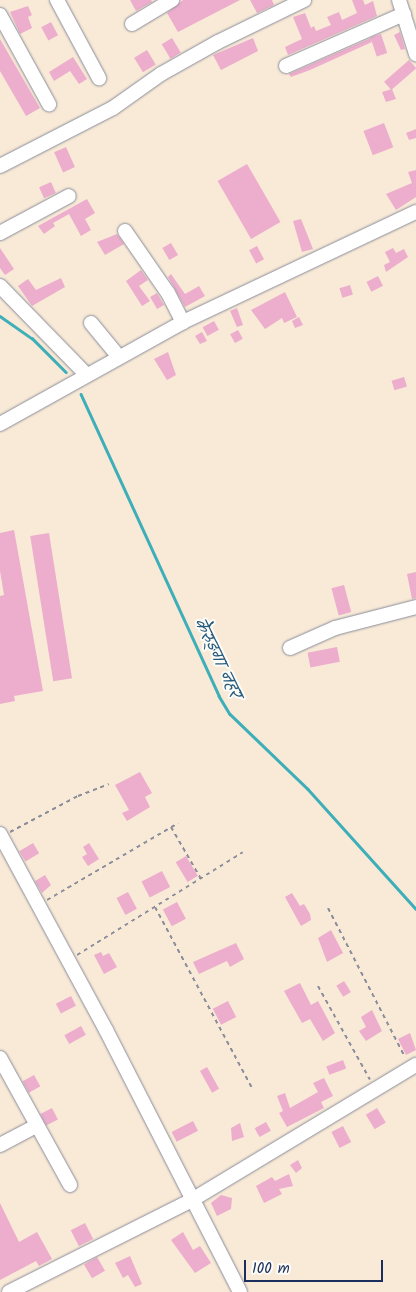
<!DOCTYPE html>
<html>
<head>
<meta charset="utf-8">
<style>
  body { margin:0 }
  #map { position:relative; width:416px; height:1292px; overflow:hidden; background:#f8ead7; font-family:Kalam,"Playpen Sans Deva",sans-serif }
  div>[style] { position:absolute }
  .stream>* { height:2.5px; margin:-1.25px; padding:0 1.25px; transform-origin:1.25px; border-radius:1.25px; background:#3eaeb9 }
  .building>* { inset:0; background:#edadcd; transform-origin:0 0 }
  .path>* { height:2px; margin-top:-1px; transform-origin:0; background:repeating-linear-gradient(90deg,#8a8c9a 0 4px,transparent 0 8px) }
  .roads { filter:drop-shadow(0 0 1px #8a8c9a) drop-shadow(0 0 1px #8a8c9a) }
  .minor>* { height:14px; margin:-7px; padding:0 7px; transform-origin:7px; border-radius:7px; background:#fff }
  span { translate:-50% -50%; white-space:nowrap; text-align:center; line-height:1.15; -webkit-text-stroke:4px #fdfcf7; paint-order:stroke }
  .water-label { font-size:18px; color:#275b7e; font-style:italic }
  .scale { position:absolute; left:244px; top:1260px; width:139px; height:22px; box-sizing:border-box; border:2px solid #1b2f5e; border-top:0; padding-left:6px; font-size:15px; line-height:18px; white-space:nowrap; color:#1b2f5e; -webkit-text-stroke:4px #fdfcf7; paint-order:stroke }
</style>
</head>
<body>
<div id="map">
  <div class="stream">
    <i style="left:0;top:316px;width:39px;rotate:35deg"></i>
    <i style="left:32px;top:338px;width:48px;rotate:45deg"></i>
    <i style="left:81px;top:394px;width:332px;rotate:65.4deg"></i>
    <i style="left:219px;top:696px;width:21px;rotate:59deg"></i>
    <i style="left:230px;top:714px;width:108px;rotate:43.9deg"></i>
    <i style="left:308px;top:789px;width:161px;rotate:48deg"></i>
  </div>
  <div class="building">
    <i style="clip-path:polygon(130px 0,151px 0,152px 2px,136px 11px)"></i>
    <i style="clip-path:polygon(183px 0,240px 0,178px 32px,167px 13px)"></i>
    <i style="clip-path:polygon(250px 0,272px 0,274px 5px,257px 13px)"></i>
    <i style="clip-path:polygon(352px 0,363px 0,365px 5px,373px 1px,377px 16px,288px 55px,285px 47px,302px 39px,293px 17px,305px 13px,311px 28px,314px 26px,316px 31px,331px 25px,327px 17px,339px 12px,342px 20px,357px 13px)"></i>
    <i style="clip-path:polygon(28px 6px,32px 15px,28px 17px,32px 28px,20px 34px,10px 12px)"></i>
    <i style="left:51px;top:22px;width:15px;height:11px;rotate:62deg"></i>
    <i style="clip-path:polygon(400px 32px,405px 49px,401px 50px,394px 35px)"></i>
    <i style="left:381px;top:34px;width:20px;height:11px;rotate:72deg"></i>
    <i style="left:172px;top:38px;width:17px;height:12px;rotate:59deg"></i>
    <i style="clip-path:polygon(253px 38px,258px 51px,221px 70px,213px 55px)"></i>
    <i style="clip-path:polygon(371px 38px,372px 42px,310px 70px,291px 77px,289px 74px)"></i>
    <i style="clip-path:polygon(0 39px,40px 108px,26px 116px,0 71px)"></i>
    <i style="left:147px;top:50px;width:17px;height:15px;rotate:59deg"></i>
    <i style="clip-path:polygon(73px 57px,87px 79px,79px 84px,70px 71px,54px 81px,49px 72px)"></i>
    <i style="left:409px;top:60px;width:11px;height:33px;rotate:49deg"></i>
    <i style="clip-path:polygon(392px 89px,396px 99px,386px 102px,382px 92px)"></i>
    <i style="left:384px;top:123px;width:26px;height:22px;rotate:69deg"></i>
    <i style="clip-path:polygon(416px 129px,416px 138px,409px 140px,406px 133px)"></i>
    <i style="left:66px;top:147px;width:22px;height:13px;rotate:66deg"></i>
    <i style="left:247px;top:164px;width:67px;height:34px;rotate:60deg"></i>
    <i style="clip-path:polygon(416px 170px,416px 197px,396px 210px,386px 194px,412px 183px,408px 172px)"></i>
    <i style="left:51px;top:182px;width:12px;height:13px;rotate:66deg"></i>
    <i style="clip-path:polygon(87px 199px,95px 213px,85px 219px,91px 230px,81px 236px,69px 214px,53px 223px,55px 226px,44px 234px,38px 226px)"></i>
    <i style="clip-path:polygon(301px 219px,313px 249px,302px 252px,293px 221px)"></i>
    <i style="clip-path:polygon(117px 234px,124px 244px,105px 255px,97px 242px)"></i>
    <i style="left:171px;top:243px;width:14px;height:10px;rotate:60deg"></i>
    <i style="left:257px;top:246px;width:15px;height:9px;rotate:62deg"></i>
    <i style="clip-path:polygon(0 248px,14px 269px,5px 275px,0 268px)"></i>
    <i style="clip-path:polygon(393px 248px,396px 253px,404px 249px,408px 257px,386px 272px,384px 265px,390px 262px,385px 252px)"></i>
    <i style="clip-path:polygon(141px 270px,148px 280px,139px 286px,150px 301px,142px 306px,126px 281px)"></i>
    <i style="clip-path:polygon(171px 274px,185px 294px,199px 286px,205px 296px,185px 307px,168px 277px)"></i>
    <i style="left:378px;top:276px;width:11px;height:13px;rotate:63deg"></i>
    <i style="clip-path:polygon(61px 278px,65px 287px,32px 306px,18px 286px,28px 279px,36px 290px)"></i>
    <i style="left:350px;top:285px;width:10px;height:11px;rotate:73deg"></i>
    <i style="clip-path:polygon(285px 292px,297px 317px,284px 323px,282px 318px,265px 329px,251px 310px)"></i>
    <i style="left:157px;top:293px;width:14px;height:8px;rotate:60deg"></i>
    <i style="clip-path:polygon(237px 308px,243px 325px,237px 327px,230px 311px)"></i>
    <i style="clip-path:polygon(299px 317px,303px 325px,295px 328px,292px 321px)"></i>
    <i style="left:214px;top:321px;width:10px;height:13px;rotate:61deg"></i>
    <i style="left:238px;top:330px;width:10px;height:9px;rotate:61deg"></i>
    <i style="clip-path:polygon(202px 332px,207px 341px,200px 344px,195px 336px)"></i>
    <i style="clip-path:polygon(168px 352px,176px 375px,167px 380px,154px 359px)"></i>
    <i style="left:404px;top:377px;width:10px;height:13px;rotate:73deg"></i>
    <i style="clip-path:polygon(14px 530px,43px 691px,14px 696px,15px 701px,0 704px,0 596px,4px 595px,0 571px,0 533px)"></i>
    <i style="left:49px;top:533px;width:147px;height:19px;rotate:81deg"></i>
    <i style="clip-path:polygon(416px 572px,416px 598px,412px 599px,407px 574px)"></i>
    <i style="left:344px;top:585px;width:28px;height:13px;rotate:75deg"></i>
    <i style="left:337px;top:647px;width:15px;height:30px;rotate:79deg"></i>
    <i style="clip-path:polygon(140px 772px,152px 793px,145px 797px,150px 807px,127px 821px,122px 813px,129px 810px,115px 785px)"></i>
    <i style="left:33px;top:843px;width:12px;height:16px;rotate:59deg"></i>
    <i style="clip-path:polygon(89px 843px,99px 859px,88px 866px,82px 857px,87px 854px,83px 847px)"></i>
    <i style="left:186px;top:856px;width:23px;height:12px;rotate:59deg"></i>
    <i style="left:162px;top:871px;width:18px;height:23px;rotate:63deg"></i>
    <i style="clip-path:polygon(45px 875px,51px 885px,42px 893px,35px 881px)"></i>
    <i style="left:128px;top:892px;width:19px;height:13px;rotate:62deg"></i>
    <i style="clip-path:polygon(292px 893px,300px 906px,304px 904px,310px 914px,311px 920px,301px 926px,285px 897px)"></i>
    <i style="left:177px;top:902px;width:19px;height:16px;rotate:62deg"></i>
    <i style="clip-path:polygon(331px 930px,343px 953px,327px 962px,318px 938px)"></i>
    <i style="clip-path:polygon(236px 943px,244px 959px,230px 967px,227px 961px,199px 974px,193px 962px)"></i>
    <i style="clip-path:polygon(101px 952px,103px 956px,109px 953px,117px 967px,104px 974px,94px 955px)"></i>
    <i style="left:344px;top:981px;width:13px;height:9px;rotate:58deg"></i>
    <i style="clip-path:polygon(300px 983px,311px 1005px,318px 1001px,335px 1033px,323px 1041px,310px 1019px,302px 1023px,284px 991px)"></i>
    <i style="left:71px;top:996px;width:11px;height:17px;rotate:63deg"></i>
    <i style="left:228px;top:1001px;width:18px;height:17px;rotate:63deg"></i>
    <i style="clip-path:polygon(372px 1010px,382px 1031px,366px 1041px,359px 1031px,366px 1027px,361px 1017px)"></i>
    <i style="left:81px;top:1026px;width:10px;height:19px;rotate:61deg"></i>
    <i style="clip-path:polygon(410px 1033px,416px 1050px,406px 1055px,398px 1039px)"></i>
    <i style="left:343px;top:1060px;width:9px;height:18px;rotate:69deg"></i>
    <i style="left:207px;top:1067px;width:25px;height:8px;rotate:61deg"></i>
    <i style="left:34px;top:1075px;width:13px;height:13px;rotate:61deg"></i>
    <i style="clip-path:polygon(324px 1078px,333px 1096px,321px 1102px,324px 1108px,287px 1127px,279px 1113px,283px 1111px,277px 1096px,285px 1093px,290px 1108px,318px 1092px,313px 1083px)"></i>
    <i style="left:52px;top:1108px;width:13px;height:13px;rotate:63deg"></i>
    <i style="left:377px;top:1108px;width:17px;height:13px;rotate:59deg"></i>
    <i style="left:193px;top:1121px;width:11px;height:24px;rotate:63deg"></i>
    <i style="left:266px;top:1122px;width:10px;height:13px;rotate:61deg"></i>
    <i style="clip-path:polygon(240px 1123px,244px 1137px,232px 1141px,231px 1128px)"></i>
    <i style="left:343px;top:1126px;width:18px;height:13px;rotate:63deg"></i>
    <i style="clip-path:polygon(298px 1160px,302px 1168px,296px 1173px,290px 1165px)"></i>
    <i style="clip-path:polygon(289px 1174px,293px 1186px,279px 1189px,282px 1194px,264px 1203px,256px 1186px,272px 1177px,275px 1181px)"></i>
    <i style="clip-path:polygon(221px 1195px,232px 1198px,231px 1209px,217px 1216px,211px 1203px)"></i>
    <i style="clip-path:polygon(0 1203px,19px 1242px,37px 1232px,52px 1259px,39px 1266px,36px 1261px,0 1280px)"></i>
    <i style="left:85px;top:1223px;width:18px;height:16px;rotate:63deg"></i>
    <i style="clip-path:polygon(183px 1232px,193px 1250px,200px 1246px,211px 1263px,195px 1273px,171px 1240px)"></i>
    <i style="clip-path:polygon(130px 1256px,142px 1284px,135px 1287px,128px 1275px,123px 1278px,115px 1263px)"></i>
    <i style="left:97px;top:1257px;width:16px;height:15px;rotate:60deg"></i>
  </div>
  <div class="path">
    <i style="left:171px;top:827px;width:60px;rotate:60deg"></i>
    <i style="left:10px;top:832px;width:77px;rotate:-27.9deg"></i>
    <i style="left:78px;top:796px;width:33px;rotate:-21deg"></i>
    <i style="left:47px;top:900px;width:152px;rotate:-30.4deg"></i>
    <i style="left:155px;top:907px;width:205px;rotate:61.8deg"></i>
    <i style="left:328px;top:908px;width:168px;rotate:62.7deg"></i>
    <i style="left:77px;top:955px;width:195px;rotate:-31.8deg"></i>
    <i style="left:318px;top:986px;width:107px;rotate:61deg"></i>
  </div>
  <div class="roads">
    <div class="minor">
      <i style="left:57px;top:0;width:89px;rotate:61.7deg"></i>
      <i style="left:399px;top:0;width:57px;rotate:72.5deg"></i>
      <i style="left:0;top:15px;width:102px;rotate:61.2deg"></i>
      <i style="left:132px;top:24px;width:47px;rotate:-31deg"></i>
      <i style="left:286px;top:66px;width:129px;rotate:-23.8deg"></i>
      <i style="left:0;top:166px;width:127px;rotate:-27.2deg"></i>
      <i style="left:113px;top:108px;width:59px;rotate:-35.3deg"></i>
      <i style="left:161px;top:74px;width:65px;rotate:-29.3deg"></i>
      <i style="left:218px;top:42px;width:96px;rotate:-26deg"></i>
      <i style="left:125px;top:231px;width:75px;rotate:55.3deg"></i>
      <i style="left:168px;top:293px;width:33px;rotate:63deg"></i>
      <i style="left:0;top:233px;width:78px;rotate:-28.2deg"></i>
      <i style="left:0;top:286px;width:123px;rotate:45.7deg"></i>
      <i style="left:91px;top:323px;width:44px;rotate:50.5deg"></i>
      <i style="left:0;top:424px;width:210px;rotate:-29.1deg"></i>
      <i style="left:183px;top:322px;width:258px;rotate:-25.3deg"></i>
      <i style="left:290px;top:648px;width:49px;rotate:-24deg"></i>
      <i style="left:335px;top:628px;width:84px;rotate:-14.5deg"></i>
      <i style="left:0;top:834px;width:223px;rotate:61.6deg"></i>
      <i style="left:106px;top:1030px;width:294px;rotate:62.9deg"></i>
      <i style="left:0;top:1058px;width:145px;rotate:61.1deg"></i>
      <i style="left:0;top:1145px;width:41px;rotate:-27.8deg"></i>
      <i style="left:9px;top:1292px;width:205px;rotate:-26.7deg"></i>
      <i style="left:192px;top:1200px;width:262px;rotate:-31.1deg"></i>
    </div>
  </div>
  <div class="water-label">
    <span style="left:216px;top:658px;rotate:64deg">केेरुङ्गा नहर</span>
  </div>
  <div class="scale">100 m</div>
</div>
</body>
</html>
